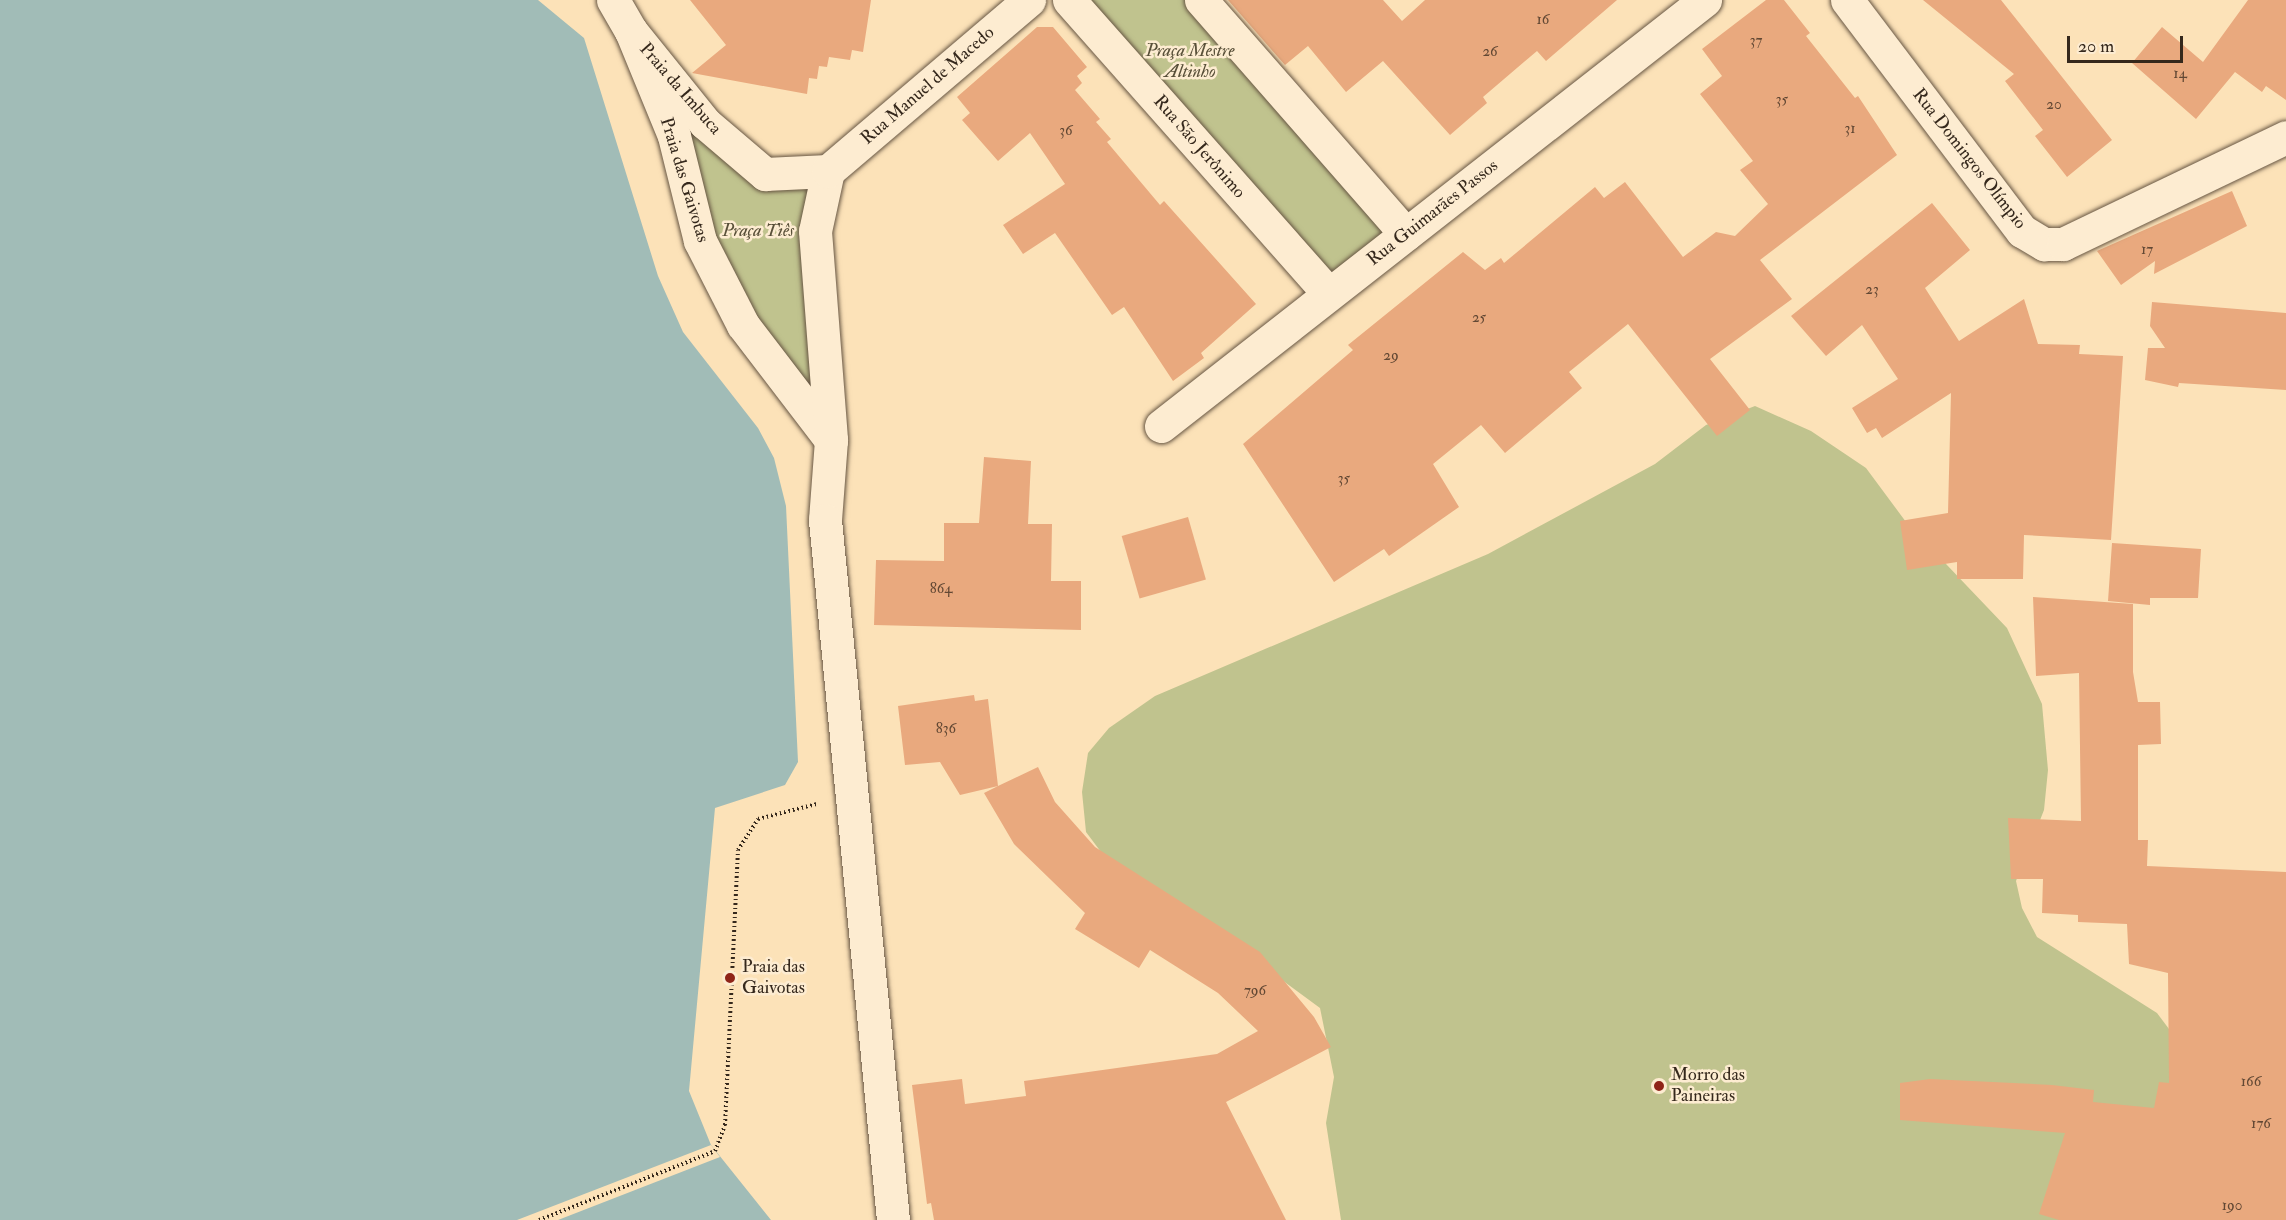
<!DOCTYPE html>
<html>
<head>
<meta charset="utf-8">
<style>
  body { margin:0 }
  #map { position:relative; width:2286px; height:1220px; overflow:hidden; background:#fce2b8; font-family:"IM FELL Double Pica",serif }
  div>[style] { position:absolute }
  .green>* { inset:0; background:#c0c38e }
  .water>* { inset:0; background:#a1bcb7 }
  .pier>* { inset:0; background:#fce2b8 }
  .building>* { inset:0; background:#e9a97e; transform-origin:0 0 }
  .path>* { height:4px; margin-top:-2px; transform-origin:0; background:repeating-linear-gradient(90deg,#35281c 0 1.5px,transparent 0 4.5px) }
  .roads { filter:drop-shadow(0 0 2px #675643) drop-shadow(0 0 2px #675643) }
  .minor>* { height:33px; margin:-16.5px; padding:0 16.5px; transform-origin:16.5px; border-radius:16.5px; background:#fdecd1 }
  .dots>* { width:16px; height:16px; translate:-50% -50%; box-sizing:border-box; border:3px solid #fdecd1; border-radius:50% }
  span { translate:-50% -50%; white-space:nowrap; text-align:center; line-height:1.15; -webkit-text-stroke:5px #fdecd1; paint-order:stroke }
  .number-label { font-size:15px; color:#624834 }
  .number-label span { -webkit-text-stroke-width:0 }
  .park-label { font-size:18px; color:#584f38; font-style:italic }
  .street-label { font-size:18px; color:#35281c }
  .poi-label { font-size:18px; color:#35281c }
  .left { translate:0 -50%; text-align:left }
  .scale { position:absolute; left:2067px; top:36px; width:116px; height:27px; box-sizing:border-box; border:3px solid #35281c; border-top:0; padding-left:8px; font-size:18px; line-height:21px; white-space:nowrap; color:#35281c; -webkit-text-stroke:4px #fdecd1; paint-order:stroke }
</style>
</head>
<body>
<div id="map">
  <div class="green">
    <i style="clip-path:polygon(1069px 0,1201px 0,1406px 234px,1329px 294px)"></i>
    <i style="clip-path:polygon(705px 123px,765px 174px,828px 171px,831px 440px,743px 325px,674px 136px)"></i>
    <i style="clip-path:polygon(1755px 406px,1811px 431px,1866px 468px,1906px 522px,2007px 628px,2042px 704px,2048px 770px,2044px 810px,2016px 881px,2022px 908px,2037px 937px,2157px 1013px,2181px 1045px,2175px 1095px,2112px 1220px,1341px 1220px,1326px 1123px,1334px 1077px,1320px 1008px,1191px 913px,1110px 864px,1086px 832px,1082px 792px,1088px 753px,1109px 728px,1155px 696px,1488px 554px,1655px 464px,1706px 425px)"></i>
  </div>
  <div class="water">
    <i style="clip-path:polygon(0 0,538px 0,584px 38px,658px 276px,683px 332px,758px 428px,774px 458px,786px 506px,798px 762px,785px 785px,715px 808px,689px 1091px,711px 1145px,771px 1220px,0 1220px)"></i>
  </div>
  <div class="pier">
    <i style="clip-path:polygon(711px 1145px,720px 1157px,558px 1220px,517px 1220px)"></i>
  </div>
  <div class="building">
    <i style="clip-path:polygon(690px 0,871px 0,863px 52px,852px 50px,850px 60px,829px 57px,827px 67px,819px 66px,817px 79px,809px 78px,807px 94px,692px 73px,726px 45px)"></i>
    <i style="clip-path:polygon(1228px 0,1383px 0,1402px 21px,1425px 0,1617px 0,1546px 61px,1537px 51px,1483px 97px,1487px 103px,1450px 135px,1383px 61px,1346px 92px,1308px 46px,1285px 65px)"></i>
    <i style="clip-path:polygon(1766px 0,1784px 0,1810px 33px,1806px 36px,1855px 98px,1858px 96px,1897px 155px,1760px 260px,1792px 299px,1710px 359px,1750px 410px,1717px 436px,1628px 324px,1569px 372px,1582px 388px,1505px 453px,1481px 425px,1433px 464px,1459px 507px,1389px 556px,1384px 549px,1334px 582px,1243px 444px,1353px 350px,1348px 345px,1463px 252px,1485px 270px,1501px 258px,1504px 263px,1595px 187px,1604px 198px,1625px 182px,1683px 257px,1716px 232px,1735px 236px,1768px 204px,1740px 170px,1753px 161px,1700px 94px,1722px 76px,1702px 49px)"></i>
    <i style="clip-path:polygon(1923px 0,2001px 0,2112px 140px,2067px 177px,2035px 136px,2043px 130px,2005px 81px,2014px 74px)"></i>
    <i style="clip-path:polygon(2248px 0,2286px 0,2286px 100px,2266px 86px,2262px 92px,2235px 72px,2196px 119px,2132px 63px,2162px 27px,2203px 62px)"></i>
    <i style="clip-path:polygon(1037px 27px,1053px 27px,1087px 67px,1077px 76px,1082px 83px,1075px 90px,1100px 119px,1096px 122px,1111px 139px,1107px 142px,1160px 205px,1164px 201px,1256px 304px,1201px 353px,1204px 358px,1173px 381px,1124px 307px,1112px 315px,1055px 233px,1023px 254px,1003px 225px,1065px 184px,1030px 133px,998px 161px,962px 120px,970px 113px,957px 97px)"></i>
    <i style="clip-path:polygon(2232px 191px,2247px 226px,2154px 274px,2155px 261px,2121px 285px,2097px 251px)"></i>
    <i style="clip-path:polygon(1932px 203px,1970px 250px,1925px 288px,1959px 341px,2024px 299px,2038px 344px,2080px 345px,2079px 354px,2123px 356px,2111px 540px,2024px 535px,2023px 579px,1957px 579px,1957px 562px,1907px 570px,1900px 521px,1948px 513px,1951px 393px,1882px 438px,1876px 428px,1867px 433px,1852px 408px,1898px 379px,1862px 325px,1826px 356px,1791px 316px)"></i>
    <i style="clip-path:polygon(2152px 302px,2286px 313px,2286px 390px,2179px 383px,2178px 387px,2145px 380px,2148px 348px,2165px 348px,2150px 326px)"></i>
    <i style="clip-path:polygon(984px 457px,1031px 461px,1028px 524px,1052px 524px,1051px 581px,1081px 581px,1081px 630px,874px 625px,876px 560px,944px 561px,944px 523px,979px 523px)"></i>
    <i style="left:1188px;top:517px;width:65px;height:69px;rotate:74deg"></i>
    <i style="clip-path:polygon(2112px 543px,2201px 549px,2198px 598px,2150px 598px,2150px 605px,2108px 601px)"></i>
    <i style="clip-path:polygon(2033px 597px,2133px 604px,2133px 672px,2138px 702px,2160px 702px,2161px 744px,2138px 745px,2138px 840px,2148px 840px,2147px 866px,2286px 872px,2286px 1220px,2059px 1220px,2039px 1214px,2065px 1133px,1900px 1120px,1900px 1083px,1930px 1079px,2052px 1085px,2094px 1090px,2093px 1102px,2154px 1108px,2159px 1082px,2169px 1083px,2168px 973px,2129px 964px,2127px 924px,2078px 922px,2078px 915px,2042px 913px,2043px 879px,2011px 879px,2008px 818px,2081px 821px,2079px 673px,2036px 676px)"></i>
    <i style="clip-path:polygon(974px 695px,975px 701px,988px 699px,998px 786px,1038px 767px,1055px 802px,1095px 847px,1260px 952px,1314px 1017px,1331px 1047px,1226px 1102px,1286px 1220px,934px 1220px,931px 1203px,927px 1204px,912px 1085px,962px 1079px,965px 1104px,1026px 1096px,1024px 1081px,1217px 1054px,1258px 1031px,1218px 993px,1150px 950px,1139px 968px,1075px 929px,1085px 913px,1014px 844px,984px 793px,998px 786px,960px 795px,940px 762px,905px 765px,898px 706px)"></i>
  </div>
  <div class="path">
    <i style="left:539px;top:1220px;width:189px;rotate:-21.4deg"></i>
    <i style="left:715px;top:1151px;width:28px;rotate:-69deg"></i>
    <i style="left:725px;top:1125px;width:275px;rotate:-87.3deg"></i>
    <i style="left:738px;top:850px;width:37px;rotate:-57deg"></i>
    <i style="left:758px;top:819px;width:61px;rotate:-14.3deg"></i>
  </div>
  <div class="roads">
    <div class="minor">
      <i style="left:613px;top:0;width:36px;rotate:60deg"></i>
      <i style="left:631px;top:31px;width:118px;rotate:51.2deg"></i>
      <i style="left:705px;top:123px;width:79px;rotate:40.4deg"></i>
      <i style="left:765px;top:174px;width:63px;rotate:-2.7deg"></i>
      <i style="left:1069px;top:0;width:392px;rotate:48.5deg"></i>
      <i style="left:1201px;top:0;width:311px;rotate:48.8deg"></i>
      <i style="left:1847px;top:0;width:290px;rotate:52.9deg"></i>
      <i style="left:2022px;top:231px;width:26px;rotate:31deg"></i>
      <i style="left:2044px;top:244px;width:19px"></i>
      <i style="left:2063px;top:244px;width:247px;rotate:-25.6deg"></i>
      <i style="left:631px;top:31px;width:113px;rotate:67.7deg"></i>
      <i style="left:674px;top:136px;width:108px;rotate:76.1deg"></i>
      <i style="left:700px;top:241px;width:94px;rotate:62.9deg"></i>
      <i style="left:743px;top:325px;width:145px;rotate:52.6deg"></i>
      <i style="left:828px;top:171px;width:61px;rotate:102.2deg"></i>
      <i style="left:815px;top:231px;width:210px;rotate:85.6deg"></i>
      <i style="left:831px;top:440px;width:80px;rotate:94.3deg"></i>
      <i style="left:825px;top:520px;width:703px;rotate:84.45deg"></i>
      <i style="left:828px;top:171px;width:264px;rotate:-40.4deg"></i>
      <i style="left:1161px;top:426px;width:691px;rotate:-38.06deg"></i>
    </div>
  </div>
  <div class="dots">
    <i style="left:730px;top:978px;background:#8f2418"></i>
    <i style="left:1659px;top:1086px;background:#8f2418"></i>
  </div>
  <div class="number-label">
    <span style="left:1543px;top:20px">16</span>
    <span style="left:1756px;top:41px">37</span>
    <span style="left:1490px;top:52px">26</span>
    <span style="left:2180px;top:74px">14</span>
    <span style="left:1782px;top:100px">35</span>
    <span style="left:2054px;top:105px">20</span>
    <span style="left:1850px;top:129px">31</span>
    <span style="left:1066px;top:131px">36</span>
    <span style="left:2147px;top:250px">17</span>
    <span style="left:1872px;top:290px">23</span>
    <span style="left:1479px;top:318px">25</span>
    <span style="left:1391px;top:356px">29</span>
    <span style="left:1344px;top:479px">35</span>
    <span style="left:941px;top:589px">864</span>
    <span style="left:946px;top:729px">836</span>
    <span style="left:1255px;top:991px">796</span>
    <span style="left:2251px;top:1082px">166</span>
    <span style="left:2261px;top:1124px">176</span>
    <span style="left:2232px;top:1206px">190</span>
  </div>
  <div class="park-label">
    <span style="left:1190px;top:62px">Praça Mestre<br>Altinho</span>
    <span style="left:758px;top:231px">Praça Tiês</span>
  </div>
  <div class="street-label">
    <span style="left:928px;top:86px;rotate:-41deg">Rua Manuel de Macedo</span>
    <span style="left:680px;top:89px;rotate:49deg">Praia da Imbuca</span>
    <span style="left:1199px;top:147px;rotate:49deg">Rua São Jerônimo</span>
    <span style="left:1969px;top:159px;rotate:52deg">Rua Domingos Olímpio</span>
    <span style="left:684px;top:180px;rotate:73deg">Praia das Gaivotas</span>
    <span style="left:1433px;top:213px;rotate:-38deg">Rua Guimarães Passos</span>
  </div>
  <div class="poi-label">
    <span class="left" style="left:742px;top:978px">Praia das<br>Gaivotas</span>
    <span class="left" style="left:1671px;top:1086px">Morro das<br>Paineiras</span>
  </div>
  <div class="scale">20 m</div>
</div>
</body>
</html>
